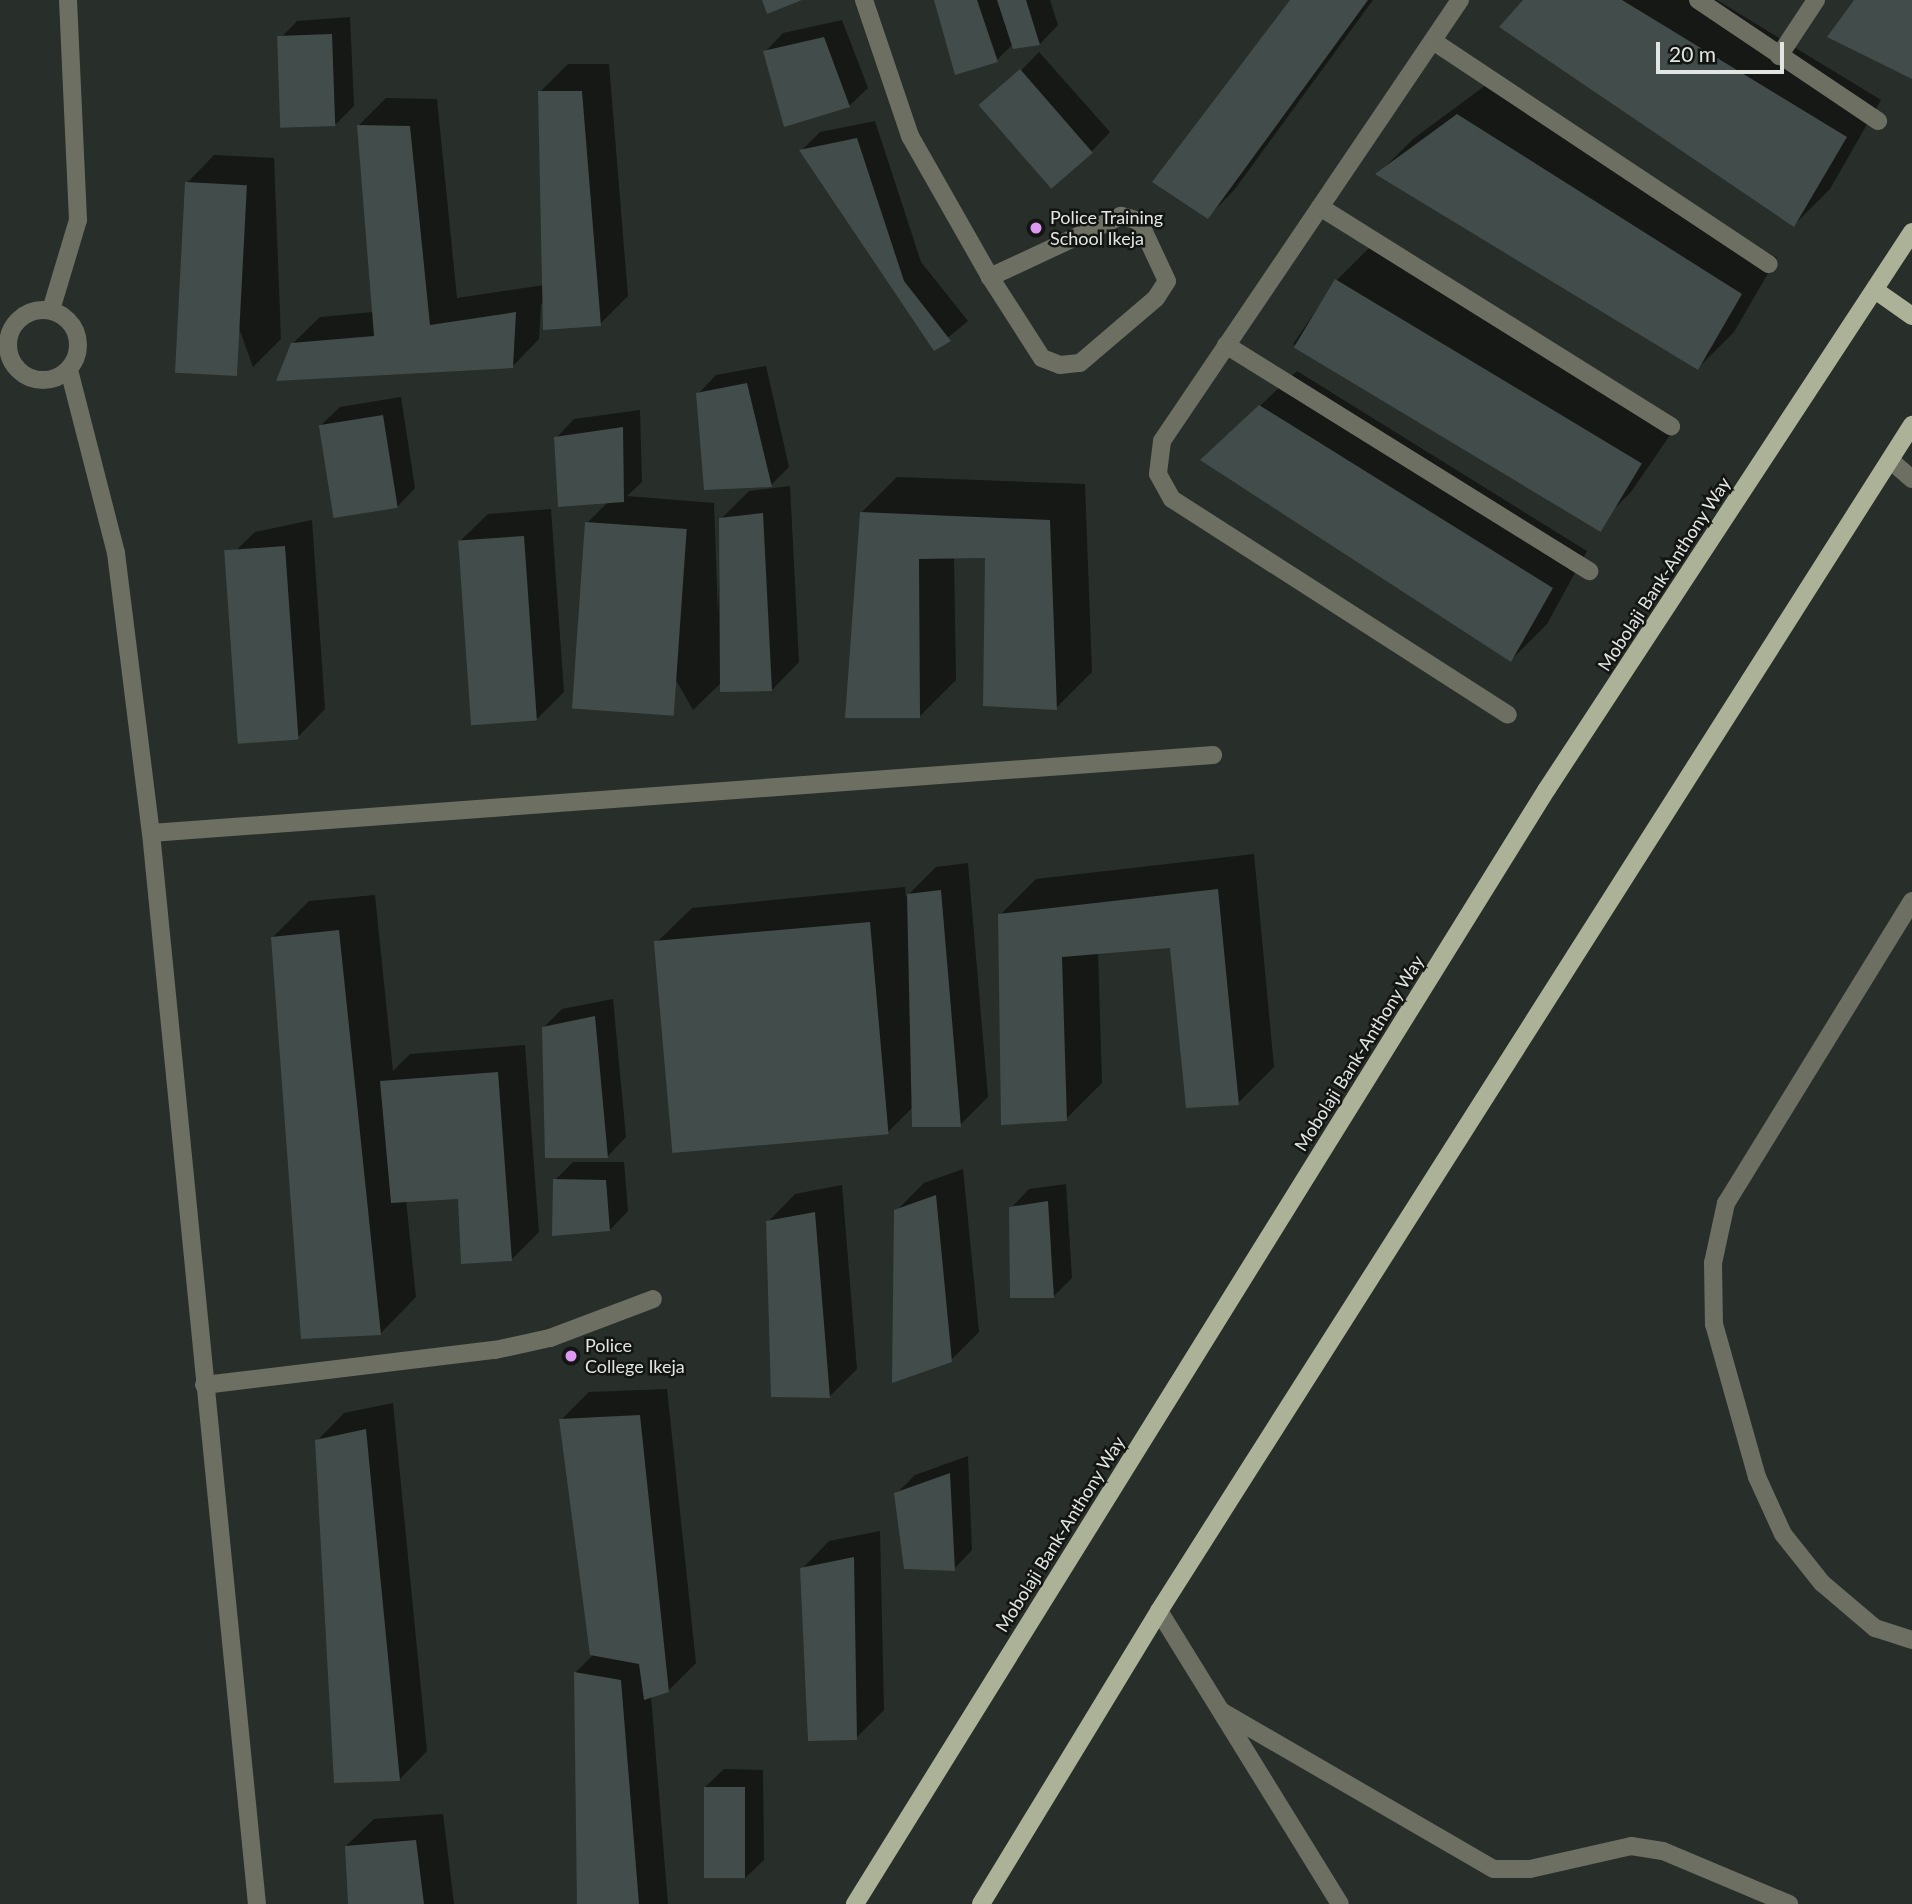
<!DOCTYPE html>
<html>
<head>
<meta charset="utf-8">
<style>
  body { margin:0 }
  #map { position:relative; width:1912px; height:1904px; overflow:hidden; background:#282e29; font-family:Lato,sans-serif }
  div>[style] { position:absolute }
  .shadow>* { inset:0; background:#0007 }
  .building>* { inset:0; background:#424c4a; transform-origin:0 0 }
  .minor>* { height:18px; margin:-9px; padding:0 9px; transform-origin:9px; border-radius:9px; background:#6c6f62 }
  .minor>.ring { margin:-9px; padding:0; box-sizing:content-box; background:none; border:18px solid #6c6f62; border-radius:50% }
  .major>* { height:18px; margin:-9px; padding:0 9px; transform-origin:9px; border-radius:9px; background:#acb297 }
  .dots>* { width:19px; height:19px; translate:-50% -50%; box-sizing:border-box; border:4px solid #131513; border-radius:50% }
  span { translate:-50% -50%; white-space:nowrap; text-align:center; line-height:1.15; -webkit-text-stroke:5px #131513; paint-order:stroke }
  .poi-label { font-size:18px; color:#e2e6e2 }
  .left { translate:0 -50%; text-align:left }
  .street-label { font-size:18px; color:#e2e6e2 }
  .scale { position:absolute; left:1656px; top:42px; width:128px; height:32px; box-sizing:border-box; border:4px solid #e2e6e2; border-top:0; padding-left:9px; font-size:21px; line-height:24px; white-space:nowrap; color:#e2e6e2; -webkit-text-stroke:5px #131513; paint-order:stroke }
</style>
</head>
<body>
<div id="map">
  <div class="shadow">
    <i style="clip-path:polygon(936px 0,1050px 0,1058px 25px,1040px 44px,1013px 44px,997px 60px)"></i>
    <i style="clip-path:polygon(1292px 0,1373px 0,1235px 189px,1208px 217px)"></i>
    <i style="clip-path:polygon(1525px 0,1717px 0,1881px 100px,1830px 189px,1794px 225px)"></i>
    <i style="clip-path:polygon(350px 17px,354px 106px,336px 124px,279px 40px,297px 21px)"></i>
    <i style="clip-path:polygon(842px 20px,868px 88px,849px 106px,765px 52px,783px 33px)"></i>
    <i style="clip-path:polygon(1039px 52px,1110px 132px,1092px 151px,984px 109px)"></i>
    <i style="clip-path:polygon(568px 64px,609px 64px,628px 296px,600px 324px,541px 304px,539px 339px,512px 367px,292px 344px,320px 317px,374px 312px,359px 125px,386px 98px,437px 99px,457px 298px,544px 285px,540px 92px)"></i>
    <i style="clip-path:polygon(1494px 79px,1777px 258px,1734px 332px,1698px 368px,1378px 174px,1413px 139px)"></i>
    <i style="clip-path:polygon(875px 121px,921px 262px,968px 321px,934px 349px,802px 150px,820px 132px)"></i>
    <i style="clip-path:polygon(214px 155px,274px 158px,281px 339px,253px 367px,187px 183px)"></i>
    <i style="clip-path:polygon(1373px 244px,1677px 425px,1631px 492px,1595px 528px,1293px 344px,1337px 280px)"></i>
    <i style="clip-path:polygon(766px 366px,789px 467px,771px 485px,698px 394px,716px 375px)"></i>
    <i style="clip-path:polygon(1297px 371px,1587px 551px,1547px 624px,1511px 660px,1203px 459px)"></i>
    <i style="clip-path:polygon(401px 397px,415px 488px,397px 507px,321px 425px,340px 407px)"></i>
    <i style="clip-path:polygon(640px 410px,642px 482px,627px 496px,714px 503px,718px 615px,721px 519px,749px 491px,790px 486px,799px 662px,772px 690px,722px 682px,693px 710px,587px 523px,609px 501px,556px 438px,574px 419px)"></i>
    <i style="clip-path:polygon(897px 477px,1085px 484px,1092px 672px,1056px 708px,987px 556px,954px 557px,956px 680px,920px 716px,861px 513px)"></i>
    <i style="clip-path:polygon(551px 509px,564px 692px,537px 719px,460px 541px,488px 514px)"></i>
    <i style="clip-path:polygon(312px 520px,325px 709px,298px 737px,227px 559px,255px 532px)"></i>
    <i style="clip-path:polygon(1254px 854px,1274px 1067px,1238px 1103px,1172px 946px,1098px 952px,1102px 1083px,1066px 1119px,1000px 915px,1036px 879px)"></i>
    <i style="clip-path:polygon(968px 863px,988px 1097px,960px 1125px,913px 1107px,888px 1132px,655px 944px,692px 908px,905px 887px,906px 897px,936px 867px)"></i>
    <i style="clip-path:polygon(375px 895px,393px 1071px,410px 1054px,525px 1045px,539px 1232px,512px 1259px,459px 1197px,406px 1200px,416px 1297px,380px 1334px,273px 937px,309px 901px)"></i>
    <i style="clip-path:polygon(613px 999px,626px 1137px,608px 1156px,544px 1027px,562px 1009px)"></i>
    <i style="clip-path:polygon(573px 1162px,624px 1162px,628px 1211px,610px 1230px,555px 1180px)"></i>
    <i style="clip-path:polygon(963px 1169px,979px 1332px,951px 1360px,896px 1211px,924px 1183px)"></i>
    <i style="clip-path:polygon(1066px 1184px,1072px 1278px,1053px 1297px,1011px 1208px,1029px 1189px)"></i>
    <i style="clip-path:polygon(842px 1185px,857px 1369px,829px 1397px,768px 1222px,795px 1194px)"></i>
    <i style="clip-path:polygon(667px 1389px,696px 1663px,668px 1691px,651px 1696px,668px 1904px,579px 1904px,576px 1672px,594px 1654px,561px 1420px,589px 1392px)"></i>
    <i style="clip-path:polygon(393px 1403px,427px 1751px,400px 1779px,317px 1441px,344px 1413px)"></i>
    <i style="clip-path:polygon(968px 1456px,972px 1550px,954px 1569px,896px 1494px,915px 1475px)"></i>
    <i style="clip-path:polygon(880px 1531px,884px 1710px,856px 1738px,802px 1569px,829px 1541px)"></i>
    <i style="clip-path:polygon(724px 1769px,763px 1770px,764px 1860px,745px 1878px,705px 1787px)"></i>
    <i style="clip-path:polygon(443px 1814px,454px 1904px,350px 1904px,346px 1846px,374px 1819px)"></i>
  </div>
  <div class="building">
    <i style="clip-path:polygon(762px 0,802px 0,767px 14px)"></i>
    <i style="clip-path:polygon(934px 0,977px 0,998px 62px,955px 75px)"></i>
    <i style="clip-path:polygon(997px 0,1026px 0,1040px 45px,1013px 49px)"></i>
    <i style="clip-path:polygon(1290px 0,1368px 0,1208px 219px,1152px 182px)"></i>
    <i style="clip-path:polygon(1523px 0,1622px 0,1847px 137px,1794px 227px,1499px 27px)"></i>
    <i style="clip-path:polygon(1854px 0,1912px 0,1912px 79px,1827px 37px)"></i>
    <i style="left:332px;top:34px;width:92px;height:55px;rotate:88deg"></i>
    <i style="clip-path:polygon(824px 37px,850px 107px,784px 127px,763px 51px)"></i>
    <i style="left:1020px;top:69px;width:111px;height:55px;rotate:49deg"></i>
    <i style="clip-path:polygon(538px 91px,582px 91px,601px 326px,543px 330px)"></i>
    <i style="clip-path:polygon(1457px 114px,1742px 294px,1698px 370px,1375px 174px)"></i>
    <i style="clip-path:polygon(357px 125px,410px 126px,430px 325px,516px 312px,513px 368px,276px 381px,291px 343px,374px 336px)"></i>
    <i style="clip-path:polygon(857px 138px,904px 281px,951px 341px,934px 351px,799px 150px)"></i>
    <i style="left:185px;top:182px;width:62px;height:191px;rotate:3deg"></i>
    <i style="left:1335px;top:279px;width:358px;height:80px;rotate:31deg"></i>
    <i style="clip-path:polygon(747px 383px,772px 487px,704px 490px,696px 393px)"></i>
    <i style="clip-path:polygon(1259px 405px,1553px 588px,1511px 662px,1200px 460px)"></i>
    <i style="left:383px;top:415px;width:94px;height:65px;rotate:81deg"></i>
    <i style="clip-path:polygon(623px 427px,624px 502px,558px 507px,554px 437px)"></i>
    <i style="clip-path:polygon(860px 512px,1050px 520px,1057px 710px,983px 706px,985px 558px,919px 559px,920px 718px,845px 718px)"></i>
    <i style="clip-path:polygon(763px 513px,772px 691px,720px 692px,719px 518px)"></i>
    <i style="left:585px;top:522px;width:102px;height:187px;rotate:4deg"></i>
    <i style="left:524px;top:536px;width:185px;height:66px;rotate:86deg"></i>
    <i style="left:285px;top:546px;width:194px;height:61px;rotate:86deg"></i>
    <i style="clip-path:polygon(1218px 889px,1239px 1105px,1186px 1108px,1170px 948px,1062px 957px,1067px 1121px,1001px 1125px,998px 914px)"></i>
    <i style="clip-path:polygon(941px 890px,961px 1127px,912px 1127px,907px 894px)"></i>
    <i style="left:870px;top:922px;width:213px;height:217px;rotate:85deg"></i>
    <i style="clip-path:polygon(339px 930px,381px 1335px,301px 1339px,271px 937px)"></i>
    <i style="clip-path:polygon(595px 1016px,608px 1158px,545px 1158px,542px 1027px)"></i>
    <i style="clip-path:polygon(498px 1072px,512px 1261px,461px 1264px,458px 1199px,391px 1203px,380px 1081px)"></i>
    <i style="clip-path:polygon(553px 1179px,606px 1180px,610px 1231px,552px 1236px)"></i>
    <i style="clip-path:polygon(936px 1195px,952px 1362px,892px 1383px,894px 1210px)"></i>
    <i style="clip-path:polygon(1048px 1201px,1054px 1298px,1010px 1298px,1009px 1207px)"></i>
    <i style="clip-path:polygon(815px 1212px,830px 1398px,771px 1397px,766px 1221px)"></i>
    <i style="clip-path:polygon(640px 1415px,669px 1692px,644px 1700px,639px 1664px,590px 1655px,559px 1419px)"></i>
    <i style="clip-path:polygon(366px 1429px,400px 1781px,334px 1783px,315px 1440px)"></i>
    <i style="clip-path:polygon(950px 1473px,955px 1571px,904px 1569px,894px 1493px)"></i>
    <i style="clip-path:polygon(854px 1557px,857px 1740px,808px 1741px,800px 1568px)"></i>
    <i style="clip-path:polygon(574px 1672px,621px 1680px,639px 1904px,577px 1904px)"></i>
    <i style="left:704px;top:1787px;width:41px;height:91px"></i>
    <i style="clip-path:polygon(416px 1840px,424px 1904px,348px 1904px,345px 1846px)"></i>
  </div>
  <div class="minor">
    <i style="left:864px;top:0;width:144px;rotate:71.3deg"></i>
    <i style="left:910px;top:136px;width:162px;rotate:60.4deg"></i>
    <i style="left:990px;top:277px;width:96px;rotate:57.3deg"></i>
    <i style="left:1042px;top:358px;width:19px;rotate:21deg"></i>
    <i style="left:1060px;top:365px;width:20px;rotate:-6deg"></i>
    <i style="left:1080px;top:363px;width:100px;rotate:-40.5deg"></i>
    <i style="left:1156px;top:298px;width:20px;rotate:-57deg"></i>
    <i style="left:1167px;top:281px;width:66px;rotate:-115deg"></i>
    <i style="left:1139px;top:221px;width:19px;rotate:-164deg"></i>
    <i style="left:1121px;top:216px;width:145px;rotate:155deg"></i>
    <i style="left:1460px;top:0;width:532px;rotate:124.05deg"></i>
    <i style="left:1162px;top:441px;width:33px;rotate:97deg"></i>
    <i style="left:1158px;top:474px;width:29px;rotate:61deg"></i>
    <i style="left:1172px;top:499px;width:399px;rotate:32.7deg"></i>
    <i style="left:1698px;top:0;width:217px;rotate:33.9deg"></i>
    <i style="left:1433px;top:41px;width:403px;rotate:33.6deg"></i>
    <i style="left:1779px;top:56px;width:67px;rotate:-56.5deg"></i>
    <i style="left:1320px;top:207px;width:414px;rotate:32deg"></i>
    <i class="ring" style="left:8px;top:310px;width:52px;height:52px"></i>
    <i style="left:51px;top:310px;width:94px;rotate:-73.3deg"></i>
    <i style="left:78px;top:220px;width:220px;rotate:-92.6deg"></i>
    <i style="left:1226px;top:345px;width:428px;rotate:31.9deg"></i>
    <i style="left:69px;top:370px;width:189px;rotate:75.6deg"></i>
    <i style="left:116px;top:553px;width:282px;rotate:82.9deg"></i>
    <i style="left:151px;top:833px;width:1076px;rotate:84.35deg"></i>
    <i style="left:1890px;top:460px;width:29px;rotate:41deg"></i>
    <i style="left:151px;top:833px;width:1065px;rotate:-4.2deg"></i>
    <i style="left:1912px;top:901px;width:355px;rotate:121.6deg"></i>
    <i style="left:1726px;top:1203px;width:61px;rotate:102.2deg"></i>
    <i style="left:1713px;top:1263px;width:61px;rotate:89.1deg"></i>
    <i style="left:1714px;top:1324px;width:159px;rotate:74.3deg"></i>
    <i style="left:1757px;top:1477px;width:63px;rotate:65.5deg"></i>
    <i style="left:1783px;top:1534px;width:63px;rotate:51.5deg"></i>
    <i style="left:1822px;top:1583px;width:70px;rotate:40.3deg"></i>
    <i style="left:1875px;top:1628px;width:39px;rotate:18deg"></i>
    <i style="left:204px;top:1385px;width:293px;rotate:-6.9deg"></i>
    <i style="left:495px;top:1350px;width:56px;rotate:-12.3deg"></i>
    <i style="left:550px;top:1338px;width:110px;rotate:-20.7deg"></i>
    <i style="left:1159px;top:1611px;width:344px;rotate:58.3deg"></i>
    <i style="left:1221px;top:1711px;width:315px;rotate:30.1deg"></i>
    <i style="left:1494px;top:1869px;width:36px"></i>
    <i style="left:1530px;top:1869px;width:104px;rotate:-12.8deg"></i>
    <i style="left:1631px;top:1846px;width:32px;rotate:9deg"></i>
    <i style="left:1663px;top:1851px;width:137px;rotate:22.8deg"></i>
  </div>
  <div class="major">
    <i style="left:1875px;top:290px;width:45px;rotate:35.1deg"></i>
    <i style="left:855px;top:1904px;width:1312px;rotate:-58.18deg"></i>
    <i style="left:1547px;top:789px;width:666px;rotate:-56.76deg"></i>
    <i style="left:981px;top:1904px;width:343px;rotate:-58.7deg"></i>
    <i style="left:1159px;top:1611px;width:1405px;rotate:-57.59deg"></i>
  </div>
  <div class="dots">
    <i style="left:1036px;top:228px;background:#df98f2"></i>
    <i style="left:571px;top:1356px;background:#df98f2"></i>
  </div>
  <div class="poi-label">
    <span class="left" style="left:1050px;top:228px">Police Training<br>School Ikeja</span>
    <span class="left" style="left:585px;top:1356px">Police<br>College Ikeja</span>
  </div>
  <div class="street-label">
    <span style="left:1664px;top:574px;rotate:-57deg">Mobolaji Bank-Anthony Way</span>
    <span style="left:1359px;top:1053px;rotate:-58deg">Mobolaji Bank-Anthony Way</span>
    <span style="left:1060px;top:1534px;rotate:-58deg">Mobolaji Bank-Anthony Way</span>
  </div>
  <div class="scale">20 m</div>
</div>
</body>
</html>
